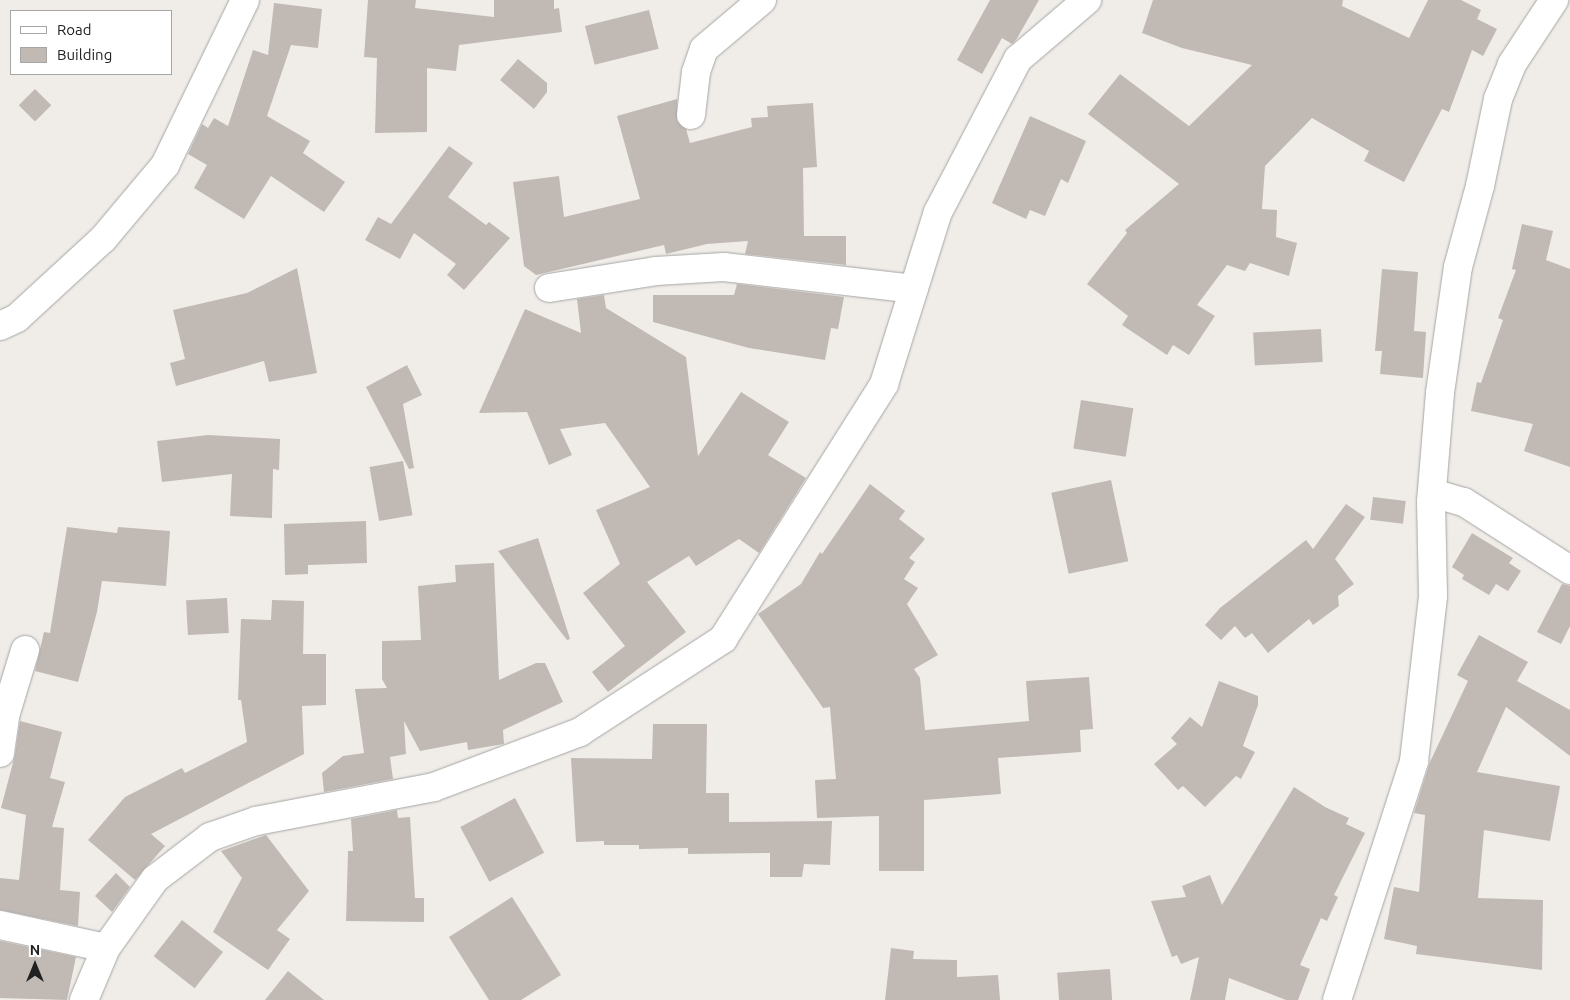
<!DOCTYPE html>
<html>
<head>
<meta charset="utf-8">
<style>
  body { margin:0 }
  #map { position:relative; width:1570px; height:1000px; overflow:hidden; background:#f0ede8; font-family:Ubuntu,sans-serif }
  div>[style] { position:absolute }
  .building>* { inset:0; background:#c1b9b4; transform-origin:0 0 }
  .roads { filter:drop-shadow(0 0 1px #a5a5a5) drop-shadow(0 0 1px #a5a5a5) }
  .minor>* { height:28px; margin:-14px; padding:0 14px; transform-origin:14px; border-radius:14px; background:#fff }
  span { translate:-50% -50%; white-space:nowrap; text-align:center; line-height:1.15; -webkit-text-stroke:4.5px #fff; paint-order:stroke }
  .legend { position:absolute; left:10px; top:10px; width:162px; height:65px; box-sizing:border-box; background:#fff; border:1px solid #a6a6a6; margin:0; padding:6px 9px; list-style:none; font-size:15px; color:#212121 }
  .legend li { display:flex; align-items:center; gap:10px; height:25px }
  .legend b { width:25px; border:1px solid #a6a6a6 }
  .north { position:absolute; left:10px; top:940px; width:50px; height:50px; -webkit-text-stroke:4px #fff; paint-order:stroke; rotate:0deg; font-size:14px; font-weight:700; line-height:20px; text-align:center; color:#212121 }
  .north::after { content:''; display:block; margin:auto; width:18px; height:22px; background:#212121; clip-path:polygon(50% 0,100% 100%,50% 72%,0 100%) }
</style>
</head>
<body>
<div id="map">
  <div class="building">
    <i style="clip-path:polygon(368px 0,416px 0,415px 8px,494px 17px,494px 0,554px 0,554px 9px,559px 8px,562px 32px,459px 45px,456px 71px,427px 68px,427px 132px,375px 133px,377px 58px,364px 57px)"></i>
    <i style="clip-path:polygon(990px 0,1039px 0,1016px 40px,1012px 44px,1002px 38px,982px 74px,957px 60px)"></i>
    <i style="clip-path:polygon(1153px 0,1343px 0,1342px 6px,1409px 38px,1428px 0,1461px 0,1481px 10px,1477px 19px,1497px 29px,1483px 56px,1472px 50px,1449px 112px,1442px 109px,1404px 182px,1364px 161px,1369px 151px,1312px 118px,1265px 166px,1262px 209px,1277px 210px,1276px 237px,1297px 243px,1289px 276px,1250px 263px,1245px 271px,1227px 265px,1197px 305px,1215px 316px,1189px 355px,1173px 345px,1167px 355px,1122px 325px,1128px 316px,1087px 284px,1127px 233px,1125px 230px,1179px 184px,1088px 114px,1120px 74px,1189px 126px,1252px 65px,1182px 48px,1142px 33px)"></i>
    <i style="clip-path:polygon(274px 3px,322px 9px,318px 48px,291px 45px,267px 116px,310px 141px,303px 153px,345px 182px,324px 212px,271px 176px,244px 219px,194px 188px,207px 165px,188px 154px,202px 124px,208px 128px,214px 118px,228px 126px,253px 50px,268px 55px)"></i>
    <i style="left:649px;top:10px;width:40px;height:66px;rotate:76deg"></i>
    <i style="clip-path:polygon(518px 59px,547px 83px,547px 92px,534px 109px,500px 80px)"></i>
    <i style="left:35px;top:89px;width:23px;height:23px;rotate:45deg"></i>
    <i style="clip-path:polygon(677px 99px,677px 121px,686px 129px,690px 143px,752px 127px,751px 118px,768px 117px,767px 106px,813px 103px,817px 167px,803px 168px,804px 236px,846px 236px,846px 265px,745px 254px,748px 241px,707px 244px,666px 254px,664px 245px,536px 275px,524px 266px,513px 182px,559px 176px,564px 217px,640px 199px,617px 116px)"></i>
    <i style="clip-path:polygon(1030px 116px,1086px 141px,1068px 183px,1061px 179px,1045px 216px,1030px 210px,1026px 219px,992px 203px)"></i>
    <i style="clip-path:polygon(449px 146px,473px 163px,448px 197px,486px 225px,489px 222px,510px 238px,464px 290px,447px 275px,456px 264px,414px 233px,400px 259px,365px 240px,378px 217px,391px 224px)"></i>
    <i style="clip-path:polygon(1522px 224px,1553px 231px,1546px 260px,1570px 269px,1570px 467px,1524px 451px,1533px 424px,1471px 411px,1477px 382px,1481px 383px,1503px 320px,1498px 318px,1516px 270px,1512px 269px)"></i>
    <i style="clip-path:polygon(297px 268px,317px 373px,269px 382px,264px 361px,176px 386px,170px 363px,185px 359px,173px 310px,247px 293px)"></i>
    <i style="clip-path:polygon(1382px 269px,1418px 272px,1414px 331px,1426px 332px,1423px 378px,1380px 374px,1382px 351px,1375px 351px)"></i>
    <i style="clip-path:polygon(737px 284px,844px 297px,838px 329px,831px 328px,825px 360px,749px 348px,653px 322px,653px 295px,734px 295px)"></i>
    <i style="clip-path:polygon(604px 295px,606px 308px,686px 357px,698px 456px,741px 392px,789px 422px,768px 455px,806px 478px,759px 553px,739px 539px,696px 566px,689px 556px,647px 582px,686px 632px,608px 692px,592px 672px,625px 646px,583px 593px,620px 564px,596px 510px,650px 487px,605px 423px,560px 429px,572px 455px,549px 465px,527px 412px,479px 413px,525px 309px,581px 333px,577px 299px)"></i>
    <i style="left:1321px;top:329px;width:33px;height:68px;rotate:87deg"></i>
    <i style="clip-path:polygon(407px 365px,422px 395px,403px 404px,414px 468px,409px 469px,366px 387px)"></i>
    <i style="left:1081px;top:400px;width:53px;height:49px;rotate:9deg"></i>
    <i style="clip-path:polygon(208px 435px,280px 439px,279px 470px,273px 469px,272px 518px,230px 516px,232px 474px,162px 482px,157px 441px)"></i>
    <i style="left:403px;top:461px;width:55px;height:34px;rotate:80deg"></i>
    <i style="left:1111px;top:480px;width:83px;height:61px;rotate:78deg"></i>
    <i style="clip-path:polygon(870px 484px,905px 511px,899px 519px,925px 539px,909px 558px,915px 562px,904px 579px,918px 588px,907px 604px,938px 655px,914px 669px,920px 678px,925px 730px,1029px 721px,1026px 681px,1089px 677px,1093px 729px,1080px 730px,1081px 752px,998px 758px,1001px 794px,924px 800px,924px 871px,879px 871px,879px 816px,817px 818px,815px 780px,836px 779px,830px 707px,823px 708px,758px 614px,801px 584px,820px 552px,822px 554px)"></i>
    <i style="left:1373px;top:497px;width:33px;height:23px;rotate:7deg"></i>
    <i style="clip-path:polygon(1346px 504px,1365px 517px,1335px 559px,1354px 584px,1338px 596px,1339px 606px,1313px 625px,1309px 619px,1268px 653px,1252px 633px,1245px 638px,1235px 626px,1221px 640px,1205px 625px,1220px 608px,1306px 540px,1313px 549px)"></i>
    <i style="clip-path:polygon(366px 521px,367px 563px,308px 565px,308px 574px,285px 575px,284px 524px)"></i>
    <i style="clip-path:polygon(67px 527px,117px 533px,118px 527px,170px 531px,166px 586px,102px 581px,97px 612px,78px 682px,35px 671px,44px 632px,50px 633px)"></i>
    <i style="clip-path:polygon(1472px 533px,1513px 558px,1509px 563px,1521px 571px,1508px 591px,1496px 584px,1489px 595px,1462px 579px,1464px 575px,1452px 567px)"></i>
    <i style="clip-path:polygon(538px 538px,570px 639px,567px 640px,498px 551px)"></i>
    <i style="clip-path:polygon(494px 563px,499px 680px,536px 663px,545px 663px,563px 702px,503px 730px,504px 744px,468px 750px,467px 742px,420px 751px,404px 721px,406px 754px,390px 757px,393px 779px,324px 792px,322px 773px,343px 756px,364px 753px,355px 689px,387px 688px,382px 679px,382px 641px,421px 640px,418px 586px,456px 582px,455px 565px)"></i>
    <i style="clip-path:polygon(1562px 584px,1570px 586px,1570px 626px,1561px 644px,1537px 632px)"></i>
    <i style="left:227px;top:598px;width:35px;height:41px;rotate:87deg"></i>
    <i style="clip-path:polygon(272px 600px,304px 601px,303px 654px,326px 654px,326px 705px,302px 706px,304px 754px,151px 834px,165px 846px,135px 880px,88px 840px,125px 797px,182px 768px,185px 773px,247px 742px,241px 700px,238px 700px,241px 619px,271px 620px)"></i>
    <i style="clip-path:polygon(1479px 635px,1528px 662px,1517px 681px,1570px 710px,1570px 756px,1506px 707px,1477px 772px,1560px 786px,1550px 841px,1484px 830px,1478px 898px,1543px 900px,1542px 970px,1416px 954px,1417px 946px,1384px 939px,1394px 887px,1419px 892px,1425px 815px,1414px 813px,1430px 762px,1468px 681px,1457px 675px)"></i>
    <i style="clip-path:polygon(1219px 681px,1258px 696px,1258px 705px,1243px 746px,1255px 752px,1241px 779px,1236px 776px,1205px 807px,1183px 786px,1178px 790px,1154px 764px,1177px 744px,1171px 738px,1190px 717px,1202px 727px)"></i>
    <i style="clip-path:polygon(20px 721px,62px 732px,50px 778px,65px 782px,52px 827px,64px 828px,60px 890px,80px 892px,78px 926px,0 910px,0 878px,19px 880px,26px 815px,1px 808px,15px 755px)"></i>
    <i style="clip-path:polygon(653px 724px,707px 724px,706px 793px,729px 793px,729px 822px,832px 821px,830px 865px,804px 864px,802px 877px,770px 877px,770px 853px,688px 854px,688px 848px,639px 849px,639px 845px,604px 845px,604px 841px,576px 842px,571px 758px,652px 759px)"></i>
    <i style="clip-path:polygon(1294px 787px,1325px 807px,1349px 818px,1346px 824px,1365px 833px,1334px 895px,1338px 897px,1327px 921px,1321px 918px,1300px 965px,1310px 969px,1298px 1000px,1286px 1000px,1229px 978px,1225px 1000px,1190px 1000px,1199px 957px,1181px 964px,1177px 955px,1172px 957px,1151px 901px,1186px 897px,1182px 886px,1210px 875px,1222px 905px)"></i>
    <i style="left:515px;top:798px;width:62px;height:62px;rotate:62deg"></i>
    <i style="clip-path:polygon(397px 810px,398px 818px,410px 817px,415px 898px,424px 898px,424px 922px,346px 921px,348px 851px,353px 851px,351px 819px)"></i>
    <i style="clip-path:polygon(266px 835px,309px 891px,277px 930px,290px 939px,268px 970px,213px 932px,242px 878px,221px 851px)"></i>
    <i style="clip-path:polygon(116px 873px,130px 887px,112px 912px,95px 896px)"></i>
    <i style="clip-path:polygon(512px 897px,561px 975px,521px 1000px,489px 1000px,449px 937px)"></i>
    <i style="left:182px;top:920px;width:52px;height:46px;rotate:38deg"></i>
    <i style="clip-path:polygon(0 941px,76px 957px,67px 1000px,0 998px)"></i>
    <i style="clip-path:polygon(891px 948px,914px 951px,913px 959px,957px 960px,957px 977px,998px 975px,1000px 1000px,885px 1000px)"></i>
    <i style="left:1110px;top:969px;width:31px;height:53px;rotate:86deg"></i>
    <i style="clip-path:polygon(288px 971px,324px 1000px,265px 1000px)"></i>
  </div>
  <div class="roads">
    <div class="minor">
      <i style="left:691px;top:115px;width:43px;rotate:-83.4deg"></i>
      <i style="left:696px;top:72px;width:24px;rotate:-71deg"></i>
      <i style="left:704px;top:49px;width:76px;rotate:-40.2deg"></i>
      <i style="left:549px;top:288px;width:108px;rotate:-9deg"></i>
      <i style="left:656px;top:271px;width:68px;rotate:-3.4deg"></i>
      <i style="left:724px;top:267px;width:191px;rotate:6.6deg"></i>
      <i style="left:0;top:326px;width:19px;rotate:-25deg"></i>
      <i style="left:17px;top:318px;width:117px;rotate:-42.6deg"></i>
      <i style="left:103px;top:239px;width:97px;rotate:-50deg"></i>
      <i style="left:165px;top:165px;width:183px;rotate:-64.1deg"></i>
      <i style="left:1432px;top:493px;width:33px;rotate:16deg"></i>
      <i style="left:1464px;top:502px;width:126px;rotate:32.7deg"></i>
      <i style="left:0;top:753px;width:37px;rotate:-82deg"></i>
      <i style="left:5px;top:716px;width:69px;rotate:-73.1deg"></i>
      <i style="left:0;top:925px;width:108px;rotate:12.2deg"></i>
      <i style="left:84px;top:1000px;width:56px;rotate:-67.1deg"></i>
      <i style="left:106px;top:948px;width:85px;rotate:-54.6deg"></i>
      <i style="left:155px;top:879px;width:69px;rotate:-37.4deg"></i>
      <i style="left:210px;top:837px;width:49px;rotate:-19.2deg"></i>
      <i style="left:256px;top:821px;width:181px;rotate:-10.8deg"></i>
      <i style="left:434px;top:787px;width:156px;rotate:-20.6deg"></i>
      <i style="left:580px;top:732px;width:171px;rotate:-33deg"></i>
      <i style="left:723px;top:639px;width:302px;rotate:-57.7deg"></i>
      <i style="left:884px;top:384px;width:180px;rotate:-72.6deg"></i>
      <i style="left:938px;top:212px;width:173px;rotate:-62.4deg"></i>
      <i style="left:1018px;top:59px;width:91px;rotate:-40.5deg"></i>
      <i style="left:1337px;top:1000px;width:251px;rotate:-72.1deg"></i>
      <i style="left:1414px;top:761px;width:166px;rotate:-83.4deg"></i>
      <i style="left:1433px;top:596px;width:94px;rotate:-91.2deg"></i>
      <i style="left:1431px;top:502px;width:109px;rotate:-85.3deg"></i>
      <i style="left:1440px;top:393px;width:127px;rotate:-81.9deg"></i>
      <i style="left:1458px;top:267px;width:84px;rotate:-74.8deg"></i>
      <i style="left:1480px;top:186px;width:89px;rotate:-78.3deg"></i>
      <i style="left:1498px;top:99px;width:38px;rotate:-68deg"></i>
      <i style="left:1512px;top:64px;width:77px;rotate:-56.7deg"></i>
    </div>
  </div>
  <ul class="legend">
  <li><b style="height:6px;background:#fff"></b>Road</li>
  <li><b style="height:14px;background:#c1b9b4"></b>Building</li>
  </ul>
  <div class="north">N</div>
</div>
</body>
</html>
